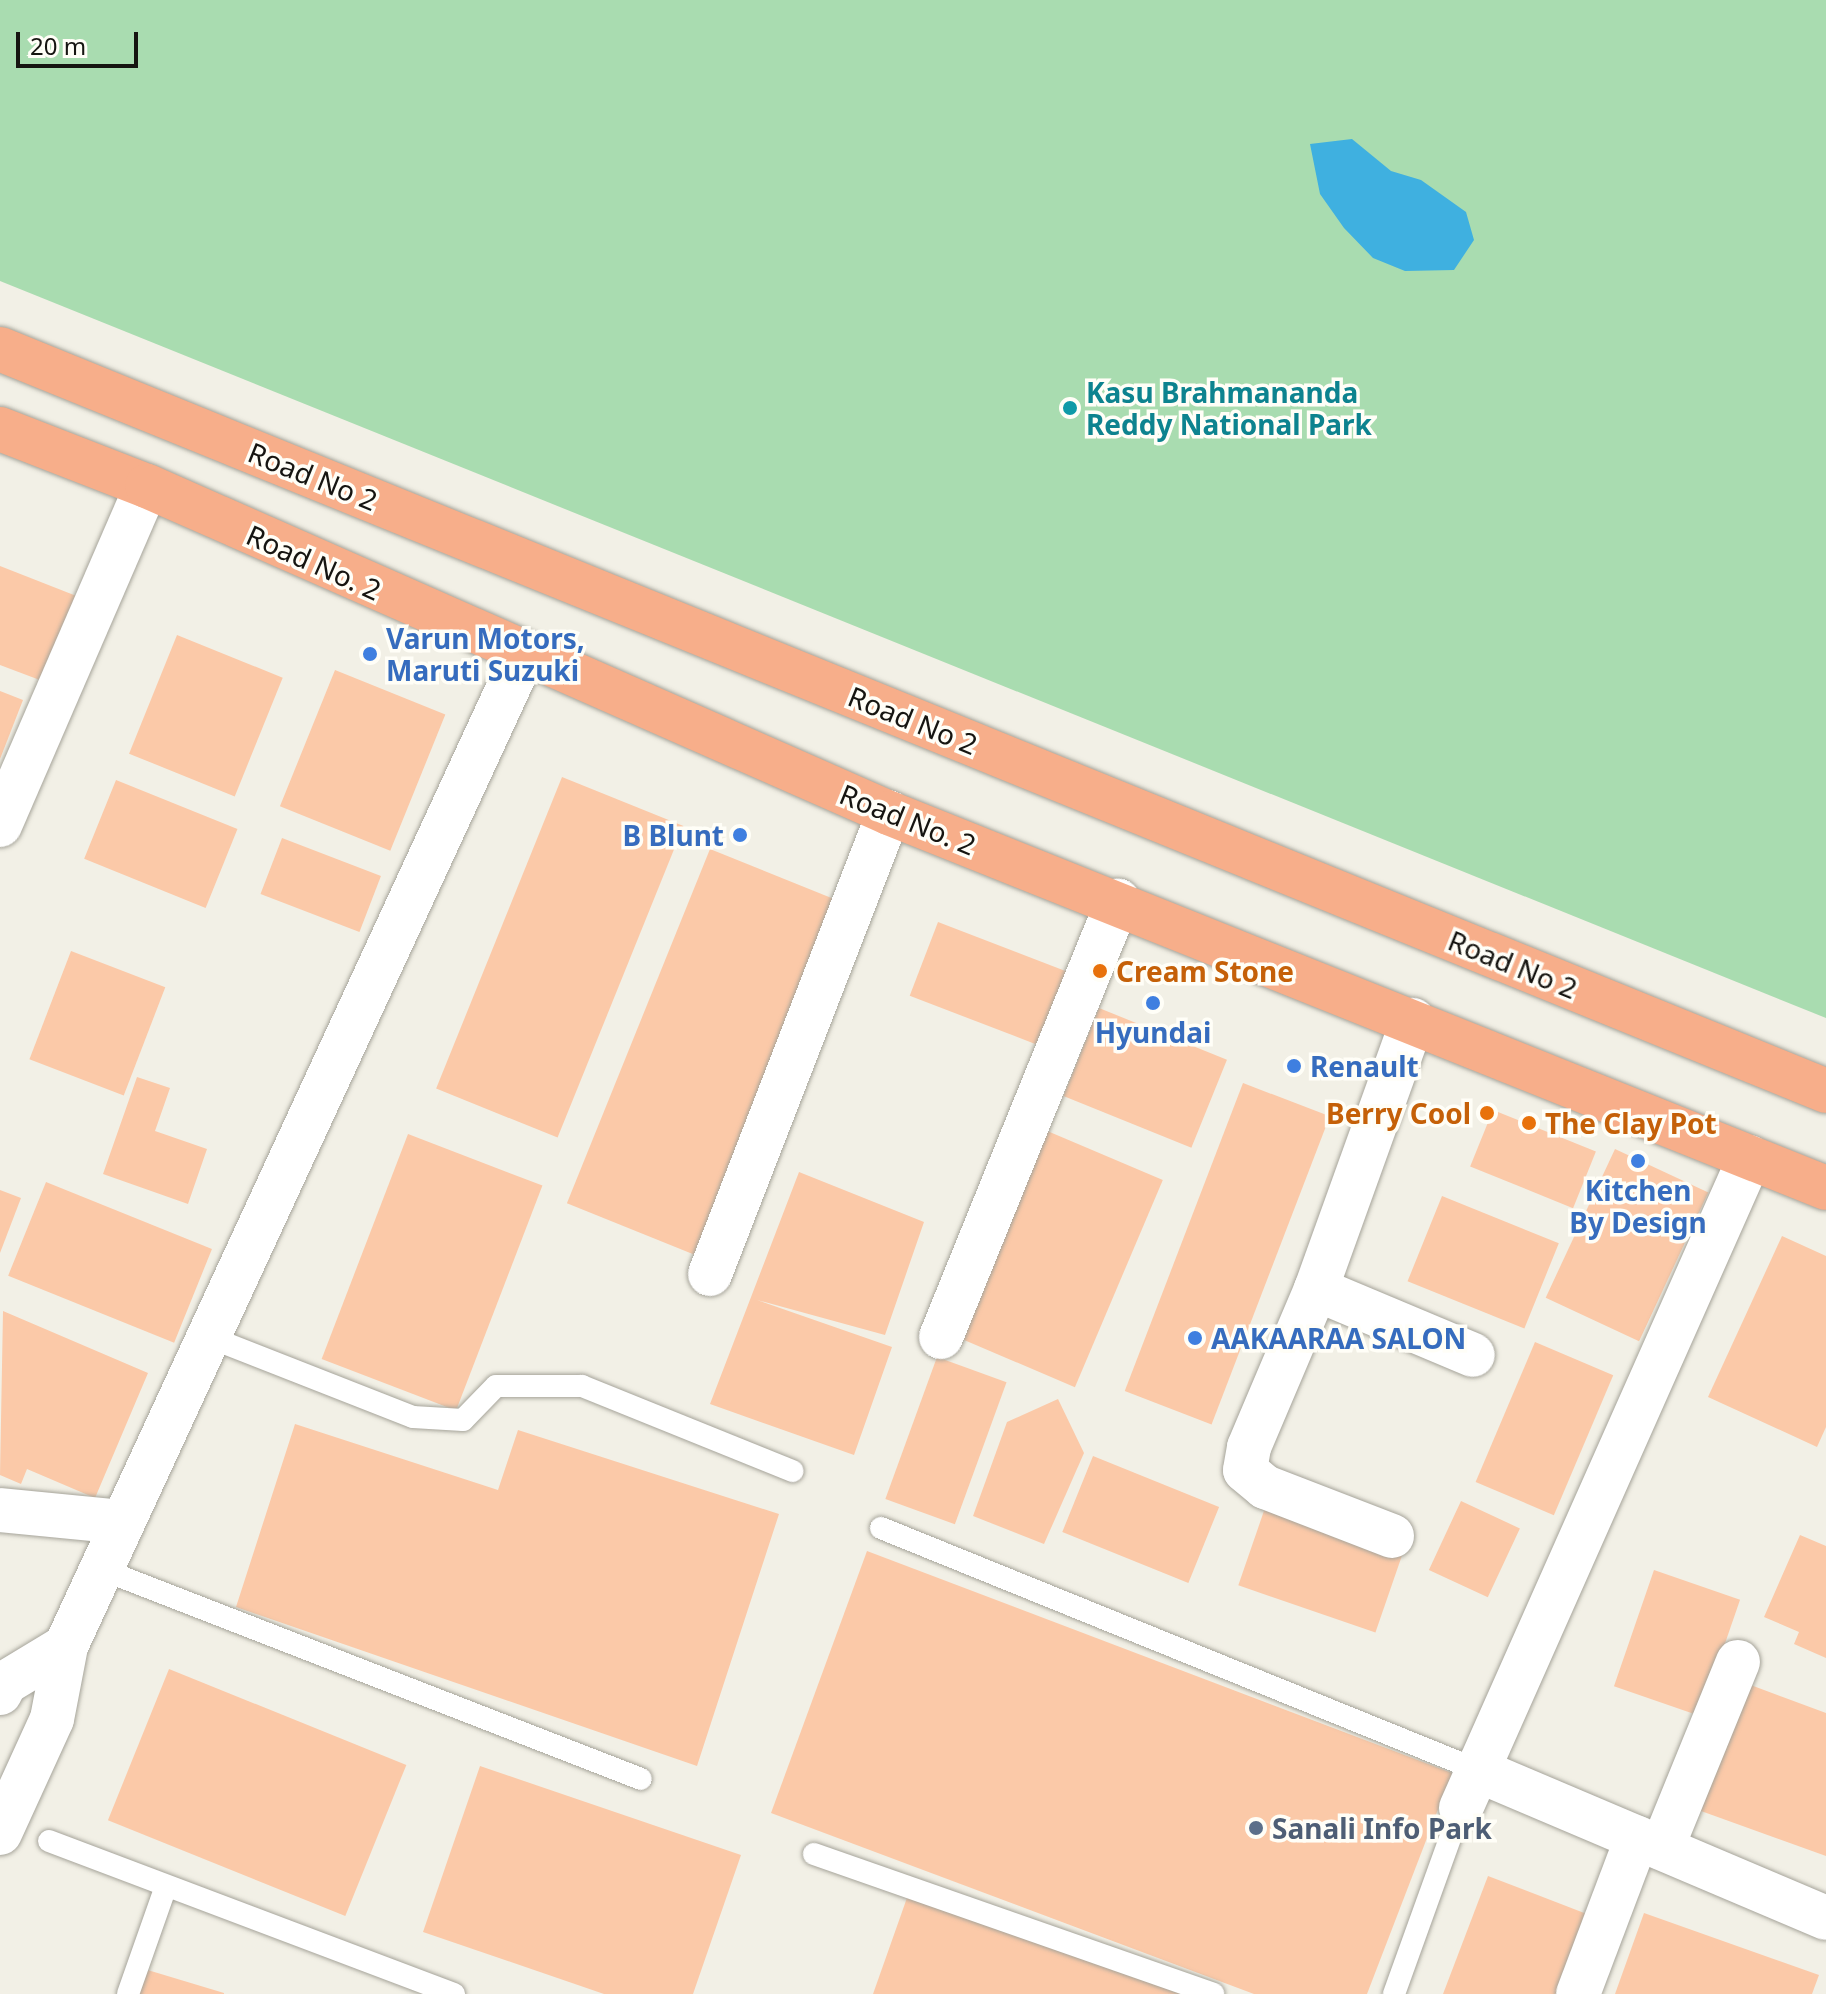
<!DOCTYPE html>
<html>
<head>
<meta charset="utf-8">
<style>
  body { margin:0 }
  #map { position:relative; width:1826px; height:1994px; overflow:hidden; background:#f2f0e6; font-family:"Noto Sans",sans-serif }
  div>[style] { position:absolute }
  .green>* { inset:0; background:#a9dcb0 }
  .water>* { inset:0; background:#3fb0e0 }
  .building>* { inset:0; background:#fbc9a8; transform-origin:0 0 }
  .roads { filter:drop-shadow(0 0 2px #a6a49a) drop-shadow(0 0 2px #a6a49a) }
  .lane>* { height:22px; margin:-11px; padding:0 11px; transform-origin:11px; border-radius:11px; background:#fff }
  .street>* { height:44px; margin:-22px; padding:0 22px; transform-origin:22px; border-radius:22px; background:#fff }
  .secondary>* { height:44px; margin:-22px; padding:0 22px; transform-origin:22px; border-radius:22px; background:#fff }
  .primary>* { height:44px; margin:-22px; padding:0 22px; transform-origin:22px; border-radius:22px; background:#f7ae8a }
  .dots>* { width:22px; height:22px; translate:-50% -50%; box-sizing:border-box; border:4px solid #fffef7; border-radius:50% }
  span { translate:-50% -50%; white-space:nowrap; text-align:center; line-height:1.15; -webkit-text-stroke:7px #fffef7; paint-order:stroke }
  .culture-label { font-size:28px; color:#0d838f; font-weight:700 }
  .left { translate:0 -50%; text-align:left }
  .street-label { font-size:28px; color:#161511 }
  .shop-label { font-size:28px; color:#366cbe; font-weight:700 }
  .right { translate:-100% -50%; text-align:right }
  .food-label { font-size:28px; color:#c56008; font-weight:700 }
  .service-label { font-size:28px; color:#4e5e75; font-weight:700 }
  .scale { position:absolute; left:16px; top:32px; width:122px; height:36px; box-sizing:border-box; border:4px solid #161511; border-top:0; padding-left:10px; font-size:24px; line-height:28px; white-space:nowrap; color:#161511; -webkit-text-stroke:6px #fffef7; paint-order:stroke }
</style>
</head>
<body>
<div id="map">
  <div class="green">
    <i style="clip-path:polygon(0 0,1826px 0,1826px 1018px,0 281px)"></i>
  </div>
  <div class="water">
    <i style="clip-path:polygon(1352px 139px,1391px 171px,1421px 180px,1466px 212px,1474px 240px,1454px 270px,1405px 271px,1373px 258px,1344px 228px,1320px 194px,1310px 144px)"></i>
  </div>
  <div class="building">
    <i style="clip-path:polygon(0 566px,79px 597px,45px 682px,0 665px)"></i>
    <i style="left:177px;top:635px;width:114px;height:128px;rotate:22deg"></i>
    <i style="left:335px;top:670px;width:119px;height:147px;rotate:22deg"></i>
    <i style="clip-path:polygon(0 691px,23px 700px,0 759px)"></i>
    <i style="left:562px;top:777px;width:131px;height:336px;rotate:22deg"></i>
    <i style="left:116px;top:780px;width:131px;height:85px;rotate:22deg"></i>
    <i style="left:282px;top:838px;width:106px;height:60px;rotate:21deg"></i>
    <i style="left:710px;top:849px;width:137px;height:382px;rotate:22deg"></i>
    <i style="left:938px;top:922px;width:142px;height:79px;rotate:21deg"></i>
    <i style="left:71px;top:951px;width:101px;height:116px;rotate:21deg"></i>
    <i style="left:1099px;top:1008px;width:138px;height:95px;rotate:22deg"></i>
    <i style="clip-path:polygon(137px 1077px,170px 1088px,155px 1131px,207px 1149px,188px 1204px,103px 1174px)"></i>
    <i style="left:1243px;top:1083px;width:93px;height:330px;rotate:21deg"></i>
    <i style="left:1493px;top:1110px;width:111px;height:61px;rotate:22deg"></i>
    <i style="left:1045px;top:1130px;width:128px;height:225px;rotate:23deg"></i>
    <i style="left:408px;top:1134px;width:144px;height:241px;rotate:21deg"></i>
    <i style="left:1615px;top:1149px;width:103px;height:164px;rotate:25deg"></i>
    <i style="clip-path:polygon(799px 1172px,924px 1222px,885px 1335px,757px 1300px,892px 1347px,854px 1455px,710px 1404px)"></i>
    <i style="left:46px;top:1182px;width:179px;height:101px;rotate:22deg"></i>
    <i style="clip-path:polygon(0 1190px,21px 1198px,0 1253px)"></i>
    <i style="left:1442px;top:1196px;width:126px;height:92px;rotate:22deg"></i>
    <i style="clip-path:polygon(1782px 1236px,1826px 1256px,1826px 1427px,1817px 1447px,1708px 1397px)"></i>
    <i style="clip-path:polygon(3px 1311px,148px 1373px,95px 1498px,27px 1469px,21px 1484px,0 1475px)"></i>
    <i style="left:1535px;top:1342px;width:85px;height:152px;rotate:23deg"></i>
    <i style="left:937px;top:1357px;width:74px;height:151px;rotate:20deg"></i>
    <i style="clip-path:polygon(1058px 1399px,1084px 1453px,1044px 1544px,973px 1516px,1007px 1422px)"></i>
    <i style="clip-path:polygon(295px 1424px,498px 1490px,518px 1430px,779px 1514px,697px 1766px,236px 1607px)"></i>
    <i style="left:1093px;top:1456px;width:136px;height:82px;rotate:22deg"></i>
    <i style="left:1461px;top:1501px;width:65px;height:76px;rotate:25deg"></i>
    <i style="left:1266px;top:1505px;width:145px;height:85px;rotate:19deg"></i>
    <i style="clip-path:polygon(1800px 1535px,1826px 1546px,1826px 1658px,1794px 1644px,1799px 1632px,1764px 1617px)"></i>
    <i style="clip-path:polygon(867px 1551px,1452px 1773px,1367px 1994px,1254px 1994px,771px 1813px)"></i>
    <i style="left:1654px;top:1570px;width:91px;height:123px;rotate:19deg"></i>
    <i style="left:169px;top:1669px;width:256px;height:163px;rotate:22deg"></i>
    <i style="clip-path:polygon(1748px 1684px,1826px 1713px,1826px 1856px,1701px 1811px)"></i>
    <i style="clip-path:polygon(480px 1766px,741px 1855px,693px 1994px,604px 1994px,423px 1932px)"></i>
    <i style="clip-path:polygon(1488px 1876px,1592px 1916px,1562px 1994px,1443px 1994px)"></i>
    <i style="clip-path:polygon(908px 1895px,1189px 1994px,873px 1994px)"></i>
    <i style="clip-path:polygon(1644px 1913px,1819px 1975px,1812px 1994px,1615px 1994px)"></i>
    <i style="clip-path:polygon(141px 1968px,224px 1993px,224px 1994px,133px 1994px)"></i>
  </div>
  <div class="roads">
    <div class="lane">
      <i style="left:209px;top:1337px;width:219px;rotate:21.4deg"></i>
      <i style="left:413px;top:1417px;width:50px;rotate:3.4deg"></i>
      <i style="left:463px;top:1420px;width:47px;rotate:-45.9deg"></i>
      <i style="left:496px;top:1386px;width:86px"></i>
      <i style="left:582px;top:1386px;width:227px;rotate:22deg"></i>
      <i style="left:881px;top:1528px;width:641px;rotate:22.08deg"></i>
      <i style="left:101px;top:1569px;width:579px;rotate:21.25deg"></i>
      <i style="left:49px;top:1841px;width:433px;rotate:20.7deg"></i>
      <i style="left:814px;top:1854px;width:423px;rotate:19.3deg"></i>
      <i style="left:128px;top:1994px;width:114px;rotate:-70.6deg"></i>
      <i style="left:1394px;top:1994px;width:198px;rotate:-70.2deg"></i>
    </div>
    <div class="street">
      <i style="left:0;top:825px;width:369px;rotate:-66.6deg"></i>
      <i style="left:710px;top:1274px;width:495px;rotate:-68.8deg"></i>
      <i style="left:1316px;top:1289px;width:170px;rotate:22.8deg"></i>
      <i style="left:941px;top:1337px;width:471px;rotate:-67.9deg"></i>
      <i style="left:0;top:1510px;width:123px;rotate:5.6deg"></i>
      <i style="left:1392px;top:1536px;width:136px;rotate:-158.9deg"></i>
      <i style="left:1265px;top:1487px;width:26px;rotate:-140deg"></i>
      <i style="left:1245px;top:1470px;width:23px;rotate:-80deg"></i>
      <i style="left:1249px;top:1447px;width:172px;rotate:-67deg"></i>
      <i style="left:1316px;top:1289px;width:286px;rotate:-70.2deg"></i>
      <i style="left:1475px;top:1769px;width:381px;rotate:23deg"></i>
      <i style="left:1461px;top:1808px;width:712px;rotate:-66.06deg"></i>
      <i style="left:1662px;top:1848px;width:201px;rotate:-67.8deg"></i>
      <i style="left:1578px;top:1994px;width:167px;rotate:-69.3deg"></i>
    </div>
    <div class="secondary">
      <i style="left:0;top:1693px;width:11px;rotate:-63deg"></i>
      <i style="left:5px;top:1683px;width:71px;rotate:-31.2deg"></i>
      <i style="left:0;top:1833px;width:125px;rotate:-65.5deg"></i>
      <i style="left:52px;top:1719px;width:74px;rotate:-79.1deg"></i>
      <i style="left:66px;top:1646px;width:1090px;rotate:-65.22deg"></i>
    </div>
    <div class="primary">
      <i style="left:0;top:349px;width:1971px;rotate:22.11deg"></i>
      <i style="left:0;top:429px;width:158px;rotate:21.2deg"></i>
      <i style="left:147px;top:486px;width:811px;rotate:23.78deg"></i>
      <i style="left:889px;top:813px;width:1009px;rotate:21.81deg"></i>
    </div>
  </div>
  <div class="dots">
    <i style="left:1070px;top:408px;background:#0f9aa8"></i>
    <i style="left:370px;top:654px;background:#3f7fe0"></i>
    <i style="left:740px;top:835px;background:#3f7fe0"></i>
    <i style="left:1100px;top:971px;background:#e8710a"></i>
    <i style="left:1153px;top:1003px;background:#3f7fe0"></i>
    <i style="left:1294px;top:1066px;background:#3f7fe0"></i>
    <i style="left:1487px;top:1113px;background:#e8710a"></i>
    <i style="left:1529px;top:1123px;background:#e8710a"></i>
    <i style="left:1638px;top:1161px;background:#3f7fe0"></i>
    <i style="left:1195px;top:1338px;background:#3f7fe0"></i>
    <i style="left:1256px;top:1828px;background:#5c6f8a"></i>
  </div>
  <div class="culture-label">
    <span class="left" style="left:1086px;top:408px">Kasu Brahmananda<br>Reddy National Park</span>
  </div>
  <div class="street-label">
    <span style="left:313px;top:476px;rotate:22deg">Road No 2</span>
    <span style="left:314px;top:562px;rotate:24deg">Road No. 2</span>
    <span style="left:913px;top:720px;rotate:22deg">Road No 2</span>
    <span style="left:908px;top:819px;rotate:22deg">Road No. 2</span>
    <span style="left:1513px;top:964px;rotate:22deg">Road No 2</span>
  </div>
  <div class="shop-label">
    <span class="left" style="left:386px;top:654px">Varun Motors,<br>Maruti Suzuki</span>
    <span class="right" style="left:724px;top:835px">B Blunt</span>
    <span style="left:1153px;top:1032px">Hyundai</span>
    <span class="left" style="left:1310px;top:1066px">Renault</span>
    <span style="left:1638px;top:1206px">Kitchen<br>By Design</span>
    <span class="left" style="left:1211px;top:1338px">AAKAARAA SALON</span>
  </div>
  <div class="food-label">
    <span class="left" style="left:1116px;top:971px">Cream Stone</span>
    <span class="right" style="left:1471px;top:1113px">Berry Cool</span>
    <span class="left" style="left:1545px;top:1123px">The Clay Pot</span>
  </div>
  <div class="service-label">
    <span class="left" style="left:1272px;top:1828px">Sanali Info Park</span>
  </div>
  <div class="scale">20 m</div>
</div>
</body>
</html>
